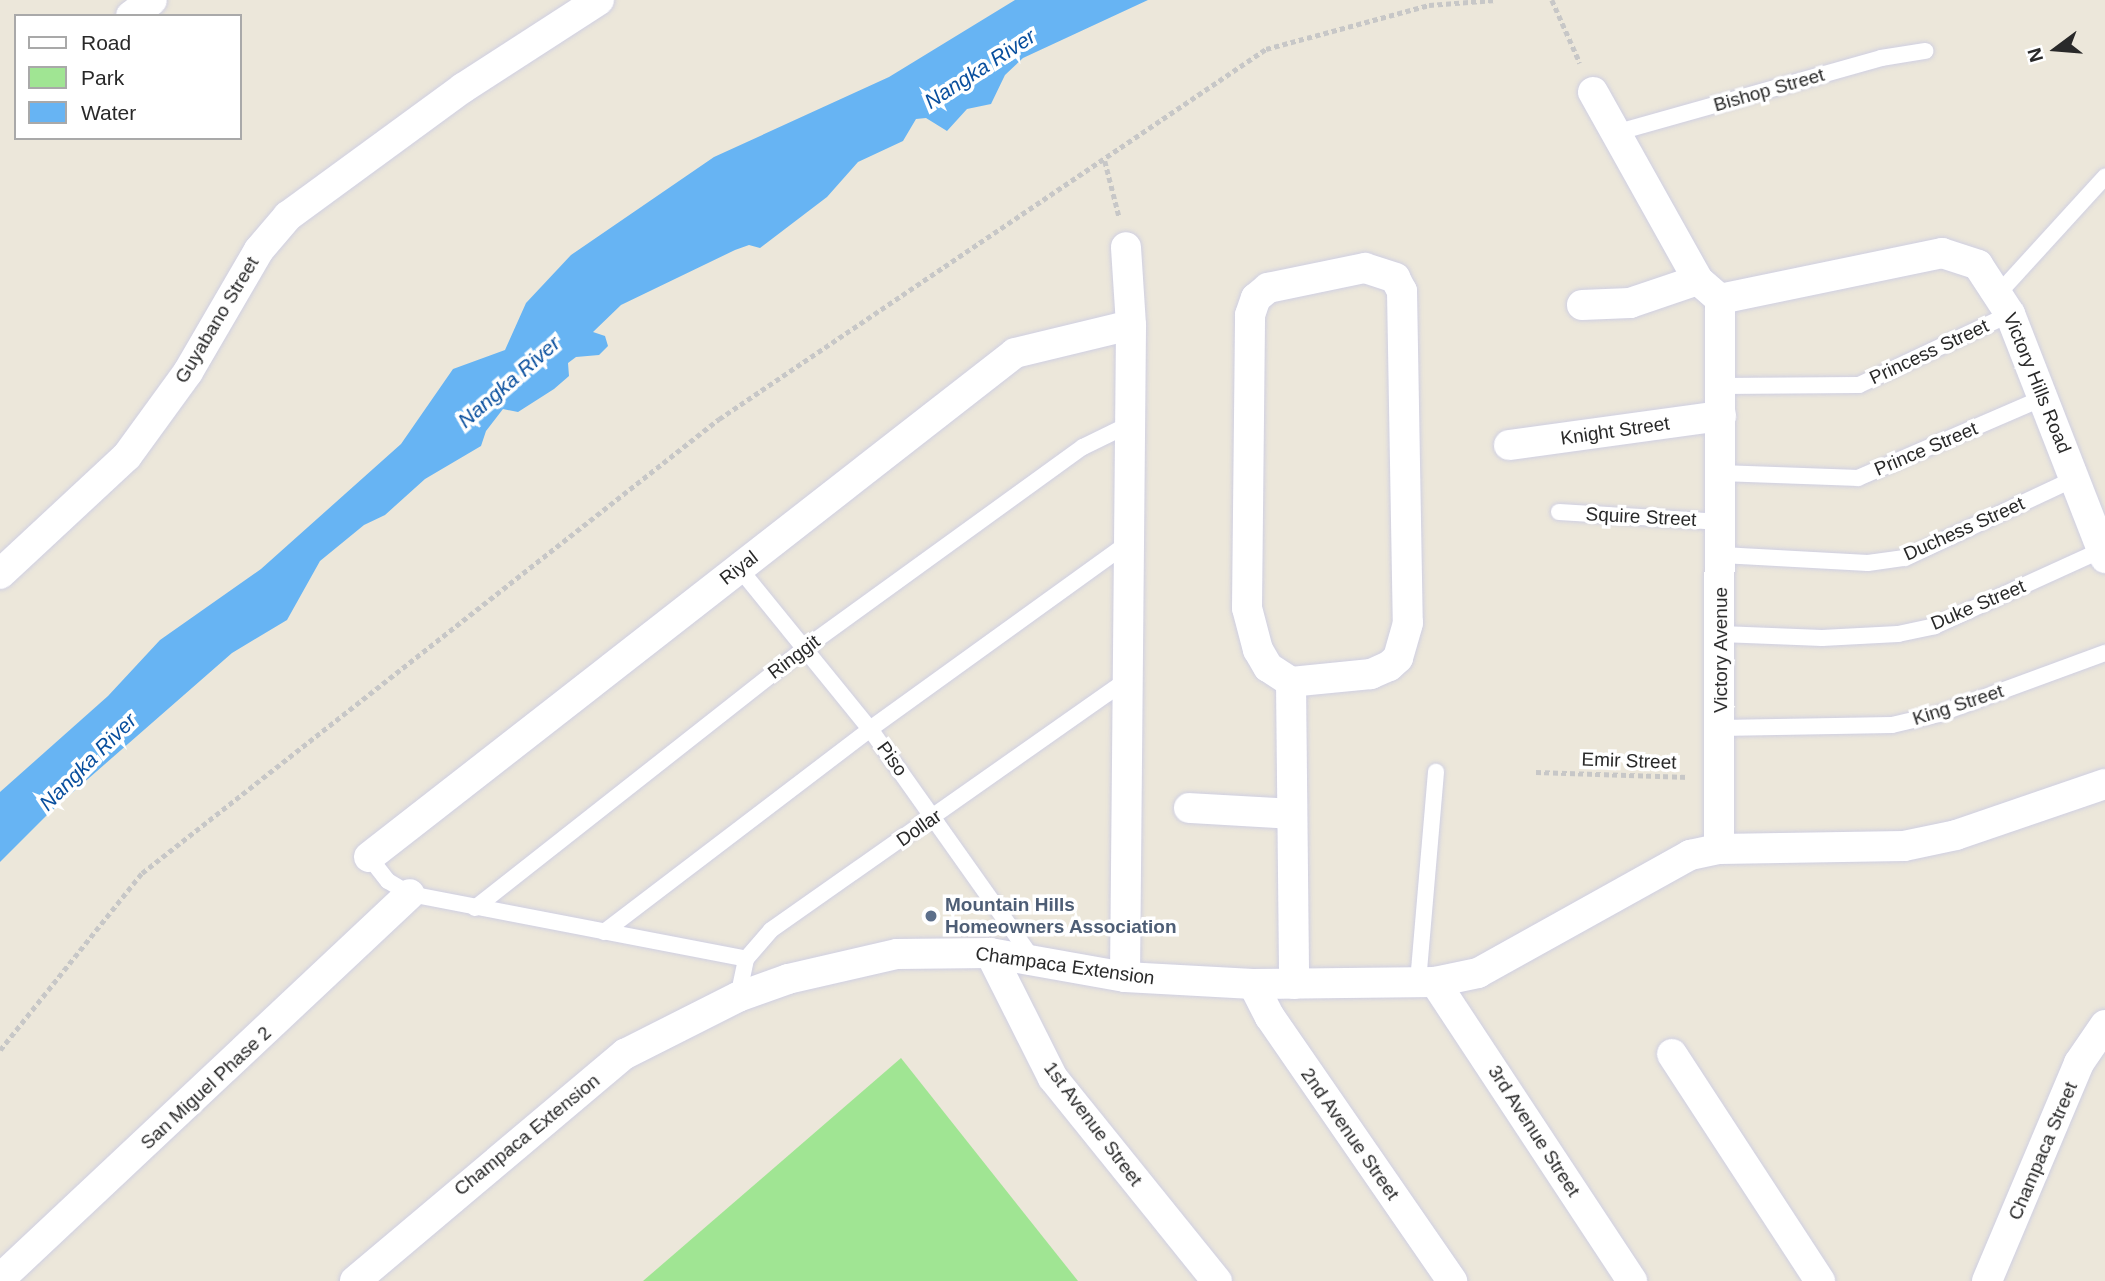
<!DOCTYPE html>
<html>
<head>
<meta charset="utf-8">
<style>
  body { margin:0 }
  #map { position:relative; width:2105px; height:1281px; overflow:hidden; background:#ece7da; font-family:Arial,sans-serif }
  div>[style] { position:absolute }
  .green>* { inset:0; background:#a0e593 }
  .water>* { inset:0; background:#67b4f3 }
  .path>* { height:4.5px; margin-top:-2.25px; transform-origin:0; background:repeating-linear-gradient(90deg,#c7c7c7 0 5px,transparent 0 8.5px) }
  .roads { filter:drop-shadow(0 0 2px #cfcfe2) drop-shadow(0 0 2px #cfcfe2) }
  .service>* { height:16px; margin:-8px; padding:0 8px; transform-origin:8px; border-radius:8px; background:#fff }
  .minor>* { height:30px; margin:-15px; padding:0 15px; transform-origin:15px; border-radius:15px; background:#fff }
  .dots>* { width:19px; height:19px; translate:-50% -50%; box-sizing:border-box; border:4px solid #fff; border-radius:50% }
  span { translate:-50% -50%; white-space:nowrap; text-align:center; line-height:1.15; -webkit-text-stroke:7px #fff; paint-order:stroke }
  .street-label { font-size:19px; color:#292929 }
  .service-label { font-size:19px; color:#4e5e75; font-weight:700 }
  .left { translate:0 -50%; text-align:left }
  .water-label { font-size:21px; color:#084e9d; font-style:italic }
  .legend { position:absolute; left:14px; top:14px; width:228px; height:126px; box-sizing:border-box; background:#fff; border:2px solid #a9a9a9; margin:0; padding:9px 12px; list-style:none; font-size:21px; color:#292929 }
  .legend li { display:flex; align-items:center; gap:14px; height:35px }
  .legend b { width:35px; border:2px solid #a9a9a9 }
  .north { position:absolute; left:2021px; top:14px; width:70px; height:70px; -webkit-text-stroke:5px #fff; paint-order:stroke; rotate:254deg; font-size:19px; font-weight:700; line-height:28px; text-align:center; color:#292929 }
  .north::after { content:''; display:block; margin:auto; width:24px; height:32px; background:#292929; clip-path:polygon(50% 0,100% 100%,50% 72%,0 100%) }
</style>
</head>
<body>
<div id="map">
  <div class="green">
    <i style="clip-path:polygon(901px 1058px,1078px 1281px,643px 1281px)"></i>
  </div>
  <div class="water">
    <i style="clip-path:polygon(1015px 0,1148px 0,1023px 58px,1005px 75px,991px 104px,967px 109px,947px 131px,926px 118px,916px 119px,903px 141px,858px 162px,827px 197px,760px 248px,749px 245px,735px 250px,621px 305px,593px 332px,605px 336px,608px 346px,599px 355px,576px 357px,568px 363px,569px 376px,554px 389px,518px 412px,503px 409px,486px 431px,481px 446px,425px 479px,385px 515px,364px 525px,320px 561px,287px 620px,232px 653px,49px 813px,0 862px,0 792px,108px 696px,160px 640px,261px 569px,401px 444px,453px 369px,505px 350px,526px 303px,571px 255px,714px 157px,889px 77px)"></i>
  </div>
  <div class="path">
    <i style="left:1552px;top:0;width:69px;rotate:66deg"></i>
    <i style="left:1105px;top:161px;width:57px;rotate:75.7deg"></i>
    <i style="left:1536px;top:772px;width:153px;rotate:1.9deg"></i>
    <i style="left:0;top:1050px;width:227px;rotate:-51.3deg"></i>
    <i style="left:142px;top:873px;width:734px;rotate:-38.2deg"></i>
    <i style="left:719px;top:419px;width:660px;rotate:-34.08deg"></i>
    <i style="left:1266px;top:49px;width:169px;rotate:-15.1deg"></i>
    <i style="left:1429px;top:5px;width:67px;rotate:-4.3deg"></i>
  </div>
  <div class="roads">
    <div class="service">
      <i style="left:1615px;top:133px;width:276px;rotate:-15.7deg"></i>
      <i style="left:1881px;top:58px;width:45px;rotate:-9deg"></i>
      <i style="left:1998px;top:294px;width:159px;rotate:-47.6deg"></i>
      <i style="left:1720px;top:386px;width:139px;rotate:-0.4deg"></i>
      <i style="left:1859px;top:385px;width:167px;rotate:-25.2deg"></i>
      <i style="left:1721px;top:473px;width:137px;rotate:2.1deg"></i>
      <i style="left:1858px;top:478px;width:202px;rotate:-23.4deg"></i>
      <i style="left:1559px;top:512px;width:163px;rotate:3.5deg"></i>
      <i style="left:1722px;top:555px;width:146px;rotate:3.1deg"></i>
      <i style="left:1868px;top:563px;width:37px;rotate:-8deg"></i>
      <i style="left:1905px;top:558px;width:189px;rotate:-25.1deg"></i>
      <i style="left:739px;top:568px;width:208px;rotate:50.9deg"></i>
      <i style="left:870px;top:729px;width:282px;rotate:54.7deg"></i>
      <i style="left:1721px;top:634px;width:101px;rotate:2.3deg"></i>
      <i style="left:1822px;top:638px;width:76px;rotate:-3deg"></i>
      <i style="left:1898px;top:634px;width:38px;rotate:-12deg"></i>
      <i style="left:1935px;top:626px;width:183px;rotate:-24.5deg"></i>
      <i style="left:1720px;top:728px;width:172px;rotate:-1deg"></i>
      <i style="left:1892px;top:725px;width:48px;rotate:-13.2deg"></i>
      <i style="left:1939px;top:714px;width:177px;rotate:-20.2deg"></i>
      <i style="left:369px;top:857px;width:31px;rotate:52deg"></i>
      <i style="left:388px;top:881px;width:26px;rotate:31deg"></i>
      <i style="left:410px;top:894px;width:342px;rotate:10.9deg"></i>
      <i style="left:475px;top:908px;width:420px;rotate:-38.2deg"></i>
      <i style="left:805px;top:648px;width:343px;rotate:-35.9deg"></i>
      <i style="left:1083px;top:447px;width:50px;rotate:-26.1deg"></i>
      <i style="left:604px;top:932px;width:335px;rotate:-37.3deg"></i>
      <i style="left:870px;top:729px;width:318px;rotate:-35.8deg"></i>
      <i style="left:1418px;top:982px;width:211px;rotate:-85.1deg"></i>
      <i style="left:738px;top:997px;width:39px;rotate:-78deg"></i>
      <i style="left:746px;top:959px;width:38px;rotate:-49deg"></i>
      <i style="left:771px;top:930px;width:435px;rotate:-35.1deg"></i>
    </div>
    <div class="minor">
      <i style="left:131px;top:16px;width:26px;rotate:-37deg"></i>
      <i style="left:1593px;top:92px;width:215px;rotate:60.8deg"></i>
      <i style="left:1698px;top:280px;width:29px;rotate:41deg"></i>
      <i style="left:1720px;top:299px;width:550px;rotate:90.1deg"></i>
      <i style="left:1365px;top:268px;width:32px;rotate:18deg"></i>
      <i style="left:1395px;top:278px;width:15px;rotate:62deg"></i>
      <i style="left:1402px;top:291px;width:332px;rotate:89deg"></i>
      <i style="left:1408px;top:623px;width:36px;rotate:106deg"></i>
      <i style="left:1398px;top:658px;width:12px;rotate:138deg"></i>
      <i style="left:1389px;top:666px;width:20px;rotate:156deg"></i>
      <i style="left:1371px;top:674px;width:80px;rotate:174.3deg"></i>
      <i style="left:1291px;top:682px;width:27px;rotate:-147deg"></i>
      <i style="left:1268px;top:667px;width:20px;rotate:-120deg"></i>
      <i style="left:1258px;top:650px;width:43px;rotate:-104.7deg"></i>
      <i style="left:1247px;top:608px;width:293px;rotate:-89.4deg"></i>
      <i style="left:1250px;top:315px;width:18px;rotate:-71deg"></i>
      <i style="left:1256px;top:298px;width:16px;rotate:-40deg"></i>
      <i style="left:1268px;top:288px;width:99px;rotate:-11.7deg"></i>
      <i style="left:1720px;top:299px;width:227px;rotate:-11.7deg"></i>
      <i style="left:1942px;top:253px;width:38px;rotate:18deg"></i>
      <i style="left:1978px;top:265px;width:59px;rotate:56.9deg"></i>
      <i style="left:2010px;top:314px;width:262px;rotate:68.7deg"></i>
      <i style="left:1582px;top:305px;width:48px;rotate:-2.4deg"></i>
      <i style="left:1630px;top:303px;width:72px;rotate:-18.7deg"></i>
      <i style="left:1509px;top:445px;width:214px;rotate:-7.8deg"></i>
      <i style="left:0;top:574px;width:173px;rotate:-42.9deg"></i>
      <i style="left:127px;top:456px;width:104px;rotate:-54deg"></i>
      <i style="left:188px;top:372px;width:141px;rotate:-59.8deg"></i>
      <i style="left:259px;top:250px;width:45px;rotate:-49.5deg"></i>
      <i style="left:288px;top:216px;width:217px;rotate:-36.2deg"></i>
      <i style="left:463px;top:88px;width:162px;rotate:-32.9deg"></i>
      <i style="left:1291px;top:682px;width:302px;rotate:89.4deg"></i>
      <i style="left:1189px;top:808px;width:103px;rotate:3.3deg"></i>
      <i style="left:369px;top:857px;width:819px;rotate:-37.96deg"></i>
      <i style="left:1015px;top:353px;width:119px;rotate:-13.6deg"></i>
      <i style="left:990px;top:953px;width:140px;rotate:63.3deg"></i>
      <i style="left:1053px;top:1078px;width:261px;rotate:51.1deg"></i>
      <i style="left:1125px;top:977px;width:652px;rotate:-89.47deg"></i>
      <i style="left:1131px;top:325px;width:78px;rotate:-93.7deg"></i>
      <i style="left:1435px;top:982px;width:358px;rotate:56.6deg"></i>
      <i style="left:1253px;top:984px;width:37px;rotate:63deg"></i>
      <i style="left:1270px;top:1017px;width:321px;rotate:55.4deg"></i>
      <i style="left:1672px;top:1054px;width:271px;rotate:56.9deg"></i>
      <i style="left:0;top:1279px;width:562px;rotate:-43.2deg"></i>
      <i style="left:355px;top:1281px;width:353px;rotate:-40.1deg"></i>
      <i style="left:625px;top:1054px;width:127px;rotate:-26.8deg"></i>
      <i style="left:738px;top:997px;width:53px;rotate:-19.8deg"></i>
      <i style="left:788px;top:979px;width:112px;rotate:-12.9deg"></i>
      <i style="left:897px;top:954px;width:93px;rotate:-0.6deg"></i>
      <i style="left:990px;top:953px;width:137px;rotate:10.1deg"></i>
      <i style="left:1125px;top:977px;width:128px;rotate:3.1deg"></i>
      <i style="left:1253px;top:984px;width:182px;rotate:-0.6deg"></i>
      <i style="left:1435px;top:982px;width:44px;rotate:-11.8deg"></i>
      <i style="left:1478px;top:973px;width:243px;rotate:-29.1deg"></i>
      <i style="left:1690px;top:855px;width:30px;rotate:-12deg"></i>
      <i style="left:1719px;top:849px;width:185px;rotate:-0.9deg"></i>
      <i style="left:1904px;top:846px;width:53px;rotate:-11.9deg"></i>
      <i style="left:1956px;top:835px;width:157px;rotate:-18.9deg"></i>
      <i style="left:1987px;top:1281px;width:237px;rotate:-67.1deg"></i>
      <i style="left:2079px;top:1063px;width:46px;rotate:-55.6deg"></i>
    </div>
  </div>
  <div class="dots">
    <i style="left:931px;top:916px;background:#5c6f8a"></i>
  </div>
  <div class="street-label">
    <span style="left:1769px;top:90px;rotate:-16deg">Bishop Street</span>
    <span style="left:217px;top:320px;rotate:-59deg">Guyabano Street</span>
    <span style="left:1929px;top:352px;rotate:-25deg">Princess Street</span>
    <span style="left:2037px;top:383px;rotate:68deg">Victory Hills Road</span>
    <span style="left:1615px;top:431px;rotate:-8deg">Knight Street</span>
    <span style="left:1926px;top:449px;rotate:-23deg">Prince Street</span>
    <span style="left:1641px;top:517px;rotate:3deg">Squire Street</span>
    <span style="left:1964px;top:529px;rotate:-24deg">Duchess Street</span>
    <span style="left:739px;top:568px;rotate:-38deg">Riyal</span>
    <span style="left:1978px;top:605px;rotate:-23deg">Duke Street</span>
    <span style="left:1721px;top:650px;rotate:-90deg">Victory Avenue</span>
    <span style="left:794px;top:657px;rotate:-37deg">Ringgit</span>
    <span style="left:1958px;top:705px;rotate:-18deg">King Street</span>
    <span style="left:892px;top:759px;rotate:54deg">Piso</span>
    <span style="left:1629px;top:761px;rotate:2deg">Emir Street</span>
    <span style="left:919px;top:828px;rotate:-35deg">Dollar</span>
    <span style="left:1065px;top:966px;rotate:8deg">Champaca Extension</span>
    <span style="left:206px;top:1088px;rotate:-43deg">San Miguel Phase 2</span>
    <span style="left:1093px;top:1124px;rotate:53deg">1st Avenue Street</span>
    <span style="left:1534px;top:1131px;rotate:57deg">3rd Avenue Street</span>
    <span style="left:1350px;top:1134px;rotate:55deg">2nd Avenue Street</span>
    <span style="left:527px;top:1135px;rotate:-39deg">Champaca Extension</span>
    <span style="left:2043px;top:1151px;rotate:-67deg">Champaca Street</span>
  </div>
  <div class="service-label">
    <span class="left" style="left:945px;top:916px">Mountain Hills<br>Homeowners Association</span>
  </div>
  <div class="water-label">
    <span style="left:980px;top:69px;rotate:-33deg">Nangka River</span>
    <span style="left:509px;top:382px;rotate:-41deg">Nangka River</span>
    <span style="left:88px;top:762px;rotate:-45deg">Nangka River</span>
  </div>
  <ul class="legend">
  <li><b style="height:9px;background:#fff"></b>Road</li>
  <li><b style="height:19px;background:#a0e593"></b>Park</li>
  <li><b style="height:19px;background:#67b4f3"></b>Water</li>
  </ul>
  <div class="north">N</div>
</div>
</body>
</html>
